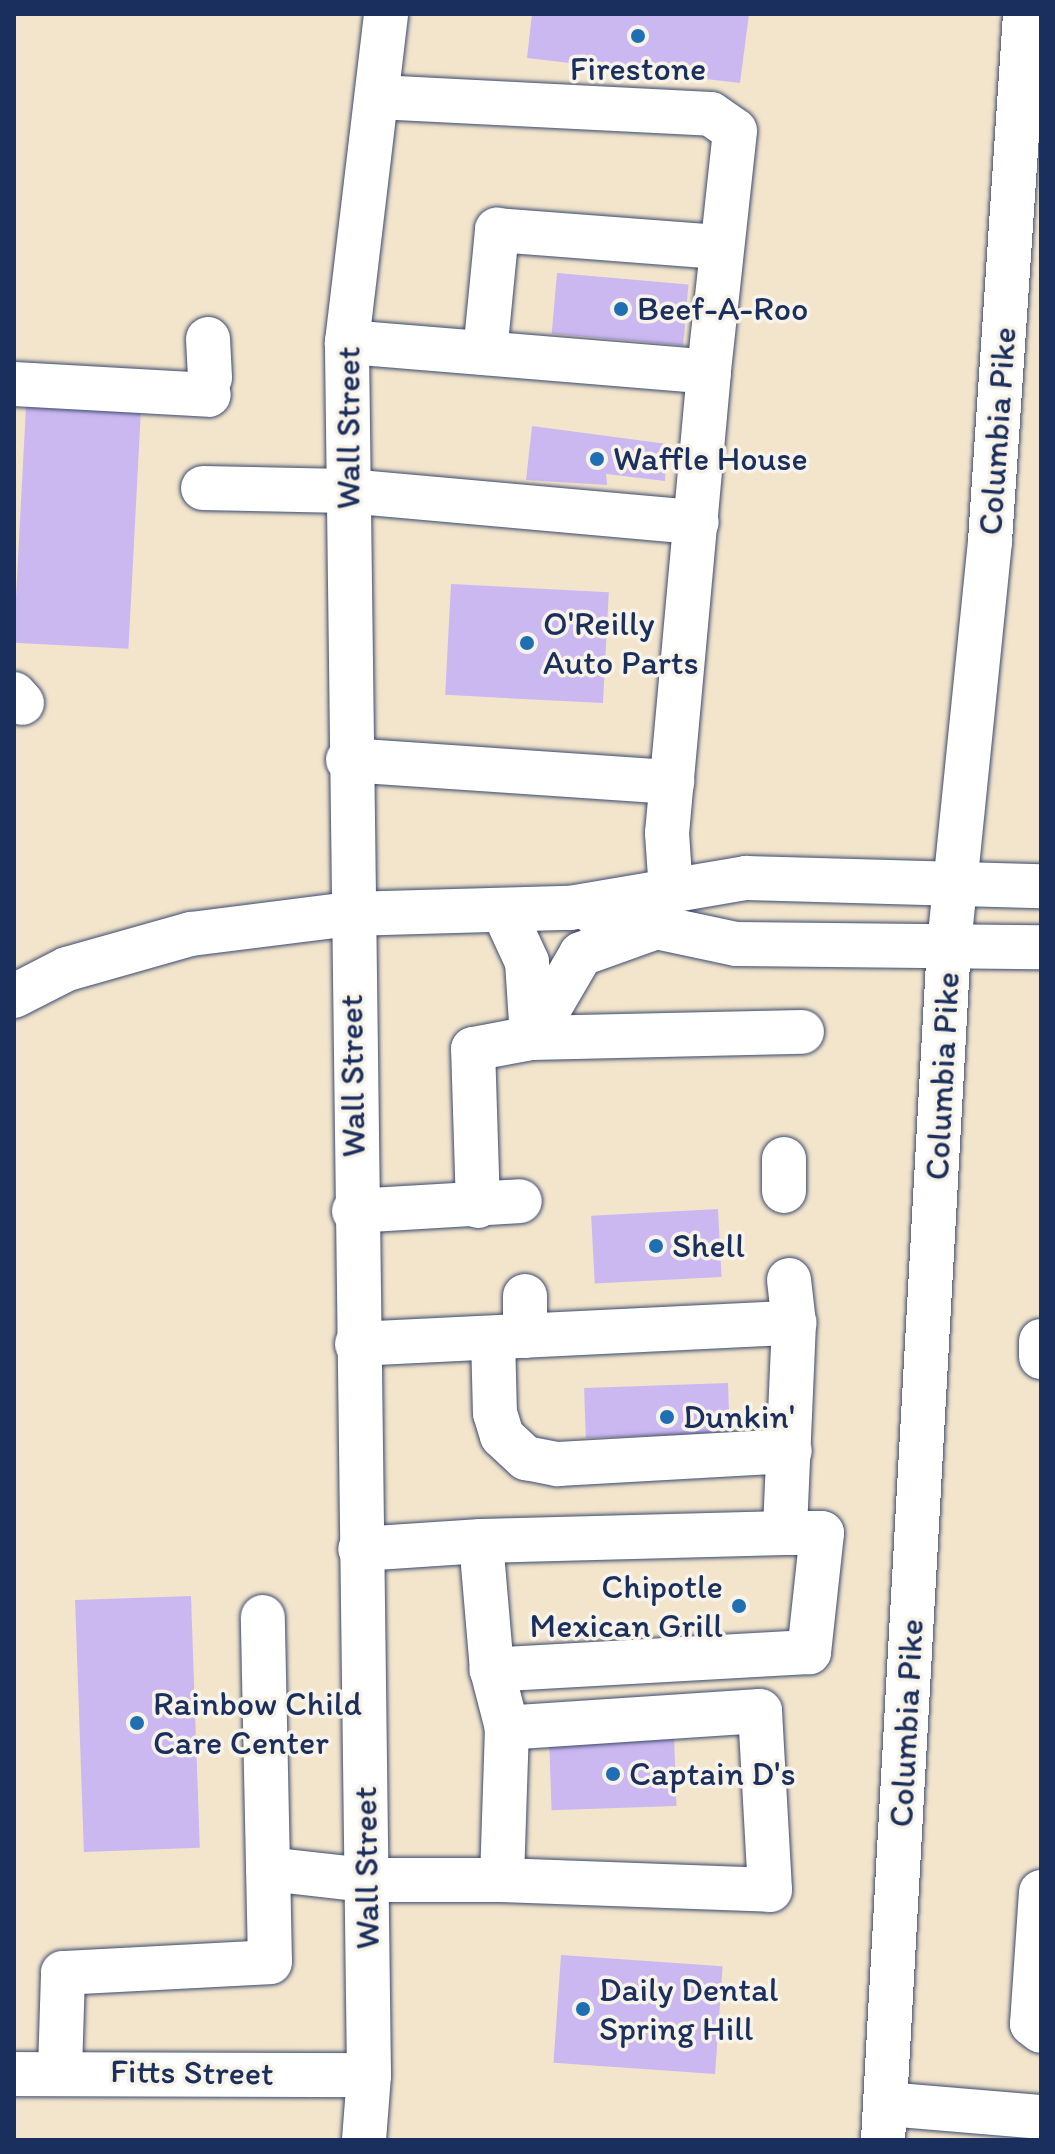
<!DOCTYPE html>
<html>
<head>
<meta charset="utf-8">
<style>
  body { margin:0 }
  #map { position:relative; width:1055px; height:2154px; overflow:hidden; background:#f3e5cc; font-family:Itim,sans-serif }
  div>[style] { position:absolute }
  .building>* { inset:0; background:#ccb8f1; transform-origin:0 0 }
  .roads { filter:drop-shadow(0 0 2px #3b4a6e) drop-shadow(0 0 2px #3b4a6e) }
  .minor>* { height:44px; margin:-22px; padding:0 22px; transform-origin:22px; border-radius:22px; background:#fff }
  .major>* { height:44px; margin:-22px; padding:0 22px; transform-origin:22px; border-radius:22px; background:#fff }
  .dots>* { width:22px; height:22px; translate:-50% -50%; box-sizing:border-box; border:4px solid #f7f3e8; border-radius:50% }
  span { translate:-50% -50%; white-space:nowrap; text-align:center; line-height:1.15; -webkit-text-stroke:7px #f7f3e8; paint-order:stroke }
  .poi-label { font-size:34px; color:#1b2f5e }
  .left { translate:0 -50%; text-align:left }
  .right { translate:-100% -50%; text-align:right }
  .street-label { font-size:34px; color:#1b2f5e }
  .frame { position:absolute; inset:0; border:16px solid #1b2f5e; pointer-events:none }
</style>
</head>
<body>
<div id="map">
  <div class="building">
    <i style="clip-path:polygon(532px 14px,749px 14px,740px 83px,527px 58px)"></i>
    <i style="left:557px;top:273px;width:132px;height:61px;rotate:5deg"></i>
    <i style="left:26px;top:406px;width:115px;height:237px;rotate:3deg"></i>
    <i style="clip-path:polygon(532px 426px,667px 444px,665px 481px,606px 474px,607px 485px,526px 480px)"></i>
    <i style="left:451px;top:584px;width:158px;height:111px;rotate:3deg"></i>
    <i style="left:718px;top:1209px;width:68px;height:127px;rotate:87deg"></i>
    <i style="left:728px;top:1383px;width:50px;height:144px;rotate:88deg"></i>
    <i style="left:191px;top:1596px;width:252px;height:116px;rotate:88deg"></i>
    <i style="left:674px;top:1735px;width:71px;height:125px;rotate:88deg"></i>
    <i style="left:561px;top:1955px;width:162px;height:108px;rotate:4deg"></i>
  </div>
  <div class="roads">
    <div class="minor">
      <i style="left:377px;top:97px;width:334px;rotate:2.9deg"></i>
      <i style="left:711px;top:114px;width:29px;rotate:35deg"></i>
      <i style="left:735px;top:131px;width:242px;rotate:96.2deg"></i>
      <i style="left:208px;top:339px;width:39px;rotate:87deg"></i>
      <i style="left:347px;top:342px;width:363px;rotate:4.7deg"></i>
      <i style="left:709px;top:372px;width:463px;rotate:95.2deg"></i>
      <i style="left:667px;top:833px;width:58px;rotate:86.1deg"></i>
      <i style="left:485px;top:353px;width:124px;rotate:-84.4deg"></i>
      <i style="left:497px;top:230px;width:223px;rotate:4.4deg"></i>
      <i style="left:14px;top:384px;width:195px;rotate:3.2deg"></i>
      <i style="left:203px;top:488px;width:144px;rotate:1.2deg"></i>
      <i style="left:347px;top:491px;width:351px;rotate:5.1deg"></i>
      <i style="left:14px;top:694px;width:12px;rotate:48deg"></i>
      <i style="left:348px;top:760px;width:325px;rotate:3.9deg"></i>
      <i style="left:503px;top:910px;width:57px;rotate:65.2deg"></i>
      <i style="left:527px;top:962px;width:76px;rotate:86.2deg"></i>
      <i style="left:532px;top:1038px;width:97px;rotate:-59.7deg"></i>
      <i style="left:581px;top:954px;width:81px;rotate:-19.6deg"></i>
      <i style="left:595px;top:914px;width:144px;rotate:12deg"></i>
      <i style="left:736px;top:944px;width:305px;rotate:0.6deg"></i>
      <i style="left:14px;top:996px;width:59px;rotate:-27deg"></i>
      <i style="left:67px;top:969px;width:129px;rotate:-15.8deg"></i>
      <i style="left:191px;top:934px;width:159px;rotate:-7.2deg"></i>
      <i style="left:349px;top:914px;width:221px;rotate:-1.6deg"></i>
      <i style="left:570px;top:908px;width:179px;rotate:-9.7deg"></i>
      <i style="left:746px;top:878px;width:295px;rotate:1.6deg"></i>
      <i style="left:784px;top:1159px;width:32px;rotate:90deg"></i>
      <i style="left:478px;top:1206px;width:157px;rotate:-91.8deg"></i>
      <i style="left:473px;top:1049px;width:60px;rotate:-10.6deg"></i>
      <i style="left:532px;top:1038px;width:270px;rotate:-1.3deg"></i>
      <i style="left:354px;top:1211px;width:166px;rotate:-3.4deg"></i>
      <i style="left:789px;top:1280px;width:43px;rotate:83.4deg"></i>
      <i style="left:525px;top:1336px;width:40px;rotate:-90deg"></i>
      <i style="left:493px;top:1338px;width:75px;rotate:88.5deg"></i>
      <i style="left:495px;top:1413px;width:24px;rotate:73deg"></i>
      <i style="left:502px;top:1436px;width:33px;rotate:43deg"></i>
      <i style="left:526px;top:1458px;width:33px;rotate:11deg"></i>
      <i style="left:558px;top:1464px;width:232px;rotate:-3.2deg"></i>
      <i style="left:1041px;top:1341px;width:16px;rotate:90deg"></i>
      <i style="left:357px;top:1344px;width:438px;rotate:-2.8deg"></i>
      <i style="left:794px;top:1323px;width:210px;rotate:92.5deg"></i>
      <i style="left:785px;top:1533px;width:37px"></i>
      <i style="left:822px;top:1533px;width:120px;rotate:96.2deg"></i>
      <i style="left:809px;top:1652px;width:318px;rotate:176.8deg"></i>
      <i style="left:492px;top:1670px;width:129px;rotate:-94.9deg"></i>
      <i style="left:481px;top:1541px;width:121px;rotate:176.2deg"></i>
      <i style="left:481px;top:1541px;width:304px;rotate:-1.5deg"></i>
      <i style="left:492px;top:1670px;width:60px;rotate:75.5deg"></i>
      <i style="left:507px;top:1728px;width:152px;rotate:91.9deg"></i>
      <i style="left:502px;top:1880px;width:268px;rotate:2.1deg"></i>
      <i style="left:770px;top:1890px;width:179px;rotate:-93.2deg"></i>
      <i style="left:760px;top:1711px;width:254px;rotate:176.2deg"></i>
      <i style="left:268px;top:1869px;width:99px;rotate:6.4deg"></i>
      <i style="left:366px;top:1880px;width:136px"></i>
      <i style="left:1041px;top:1892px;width:132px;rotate:93.9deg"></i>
      <i style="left:1032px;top:2024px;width:11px;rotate:38deg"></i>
      <i style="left:60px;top:2070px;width:97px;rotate:-88.2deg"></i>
      <i style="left:63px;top:1973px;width:207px;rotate:-3deg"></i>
      <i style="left:270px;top:1962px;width:345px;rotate:-91.2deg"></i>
      <i style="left:14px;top:2074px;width:355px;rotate:0.2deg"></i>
      <i style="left:886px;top:2104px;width:156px;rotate:4.8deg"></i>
      <i style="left:364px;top:2140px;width:65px;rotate:-85.6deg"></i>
      <i style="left:369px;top:2075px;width:1733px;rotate:-90.73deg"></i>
      <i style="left:347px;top:342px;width:330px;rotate:-83.2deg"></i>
    </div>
    <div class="major">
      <i style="left:883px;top:2140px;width:1197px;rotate:-86.84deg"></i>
      <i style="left:949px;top:945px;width:406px;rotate:-84.2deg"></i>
      <i style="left:990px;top:541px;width:528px;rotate:-86.2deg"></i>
    </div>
  </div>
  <div class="dots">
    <i style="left:638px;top:36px;background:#1f6fb2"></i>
    <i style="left:621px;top:309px;background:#1f6fb2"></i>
    <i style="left:597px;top:459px;background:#1f6fb2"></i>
    <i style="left:527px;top:643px;background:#1f6fb2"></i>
    <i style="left:656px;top:1246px;background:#1f6fb2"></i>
    <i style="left:667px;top:1417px;background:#1f6fb2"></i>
    <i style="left:739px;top:1606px;background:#1f6fb2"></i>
    <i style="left:137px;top:1723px;background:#1f6fb2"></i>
    <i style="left:613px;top:1774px;background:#1f6fb2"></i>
    <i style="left:583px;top:2009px;background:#1f6fb2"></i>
  </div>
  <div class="poi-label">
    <span style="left:638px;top:69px">Firestone</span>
    <span class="left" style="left:637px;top:309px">Beef-A-Roo</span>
    <span class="left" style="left:613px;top:459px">Waffle House</span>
    <span class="left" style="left:543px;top:643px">O'Reilly<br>Auto Parts</span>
    <span class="left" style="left:672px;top:1246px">Shell</span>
    <span class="left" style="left:683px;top:1417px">Dunkin'</span>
    <span class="right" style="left:723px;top:1606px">Chipotle<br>Mexican Grill</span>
    <span class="left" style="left:153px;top:1723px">Rainbow Child<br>Care Center</span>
    <span class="left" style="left:629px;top:1774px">Captain D's</span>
    <span class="left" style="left:599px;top:2009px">Daily Dental<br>Spring Hill</span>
  </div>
  <div class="street-label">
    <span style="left:348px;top:428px;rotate:-90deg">Wall Street</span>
    <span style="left:997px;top:431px;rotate:-86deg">Columbia Pike</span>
    <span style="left:352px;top:1076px;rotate:-91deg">Wall Street</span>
    <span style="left:942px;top:1076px;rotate:-87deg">Columbia Pike</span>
    <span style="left:906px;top:1723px;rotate:-87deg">Columbia Pike</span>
    <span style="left:366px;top:1868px;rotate:-91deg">Wall Street</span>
    <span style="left:192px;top:2072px;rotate:1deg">Fitts Street</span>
  </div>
  <div class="frame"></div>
</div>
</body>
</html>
